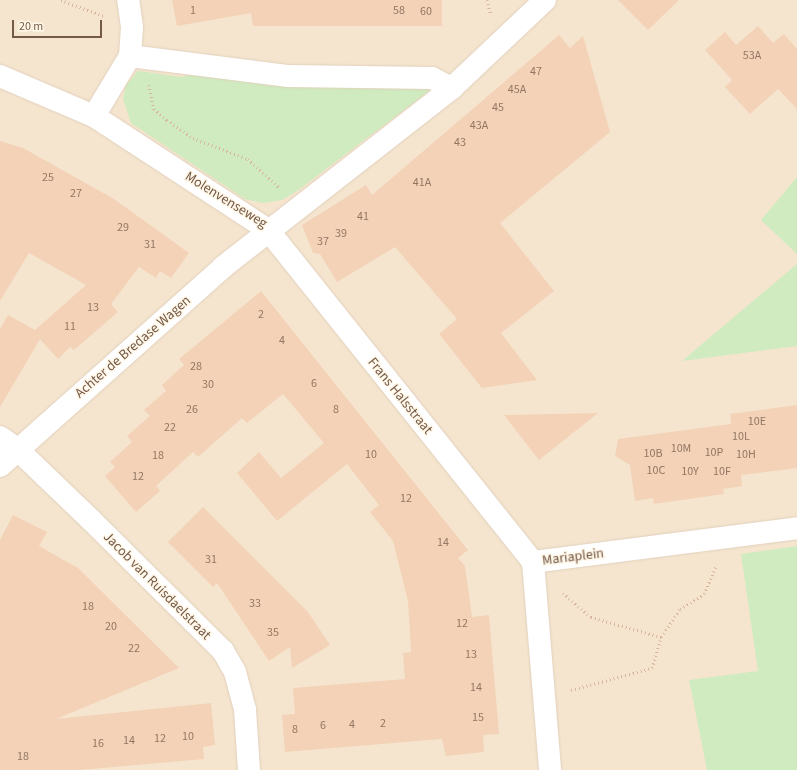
<!DOCTYPE html>
<html>
<head>
<meta charset="utf-8">
<style>
  body { margin:0 }
  #map { position:relative; width:797px; height:770px; overflow:hidden; background:#fdf3e1; font-family:"Source Sans 3",sans-serif }
  div>[style] { position:absolute }
  .residential>* { inset:0; background:#f5e5cf; transform-origin:0 0 }
  .green>* { inset:0; background:#cfebbf }
  .building>* { inset:0; background:#f3d2b7 }
  .path>* { height:2.5px; margin-top:-1.25px; transform-origin:0; background:repeating-linear-gradient(90deg,#d8b59b 0 1px,transparent 0 4px) }
  .roads { filter:drop-shadow(0 0 1px #e1d0bc) drop-shadow(0 0 1px #e1d0bc) }
  .street>* { height:22px; margin:-11px; padding:0 11px; transform-origin:11px; border-radius:11px; background:#fff }
  span { translate:-50% -50%; white-space:nowrap; text-align:center; line-height:1.15; -webkit-text-stroke:3px #fff7e8; paint-order:stroke }
  .number-label { font-size:12px; color:#947763 }
  .number-label span { -webkit-text-stroke-width:0 }
  .street-label { font-size:14px; color:#755947 }
  .scale { position:absolute; left:12px; top:20px; width:90px; height:18px; box-sizing:border-box; border:2px solid #755947; border-top:0; padding-left:5px; font-size:12px; line-height:14px; white-space:nowrap; color:#755947; -webkit-text-stroke:3px #fff7e8; paint-order:stroke }
</style>
</head>
<body>
<div id="map">
  <div class="residential">
    <i style="left:0;top:0;width:797px;height:770px"></i>
  </div>
  <div class="green">
    <i style="clip-path:polygon(138px 71px,181px 77px,195px 74px,427px 88px,429px 91px,297px 191px,282px 200px,263px 203px,245px 199px,131px 123px,123px 99px,126px 85px)"></i>
    <i style="clip-path:polygon(797px 177px,797px 254px,761px 220px)"></i>
    <i style="clip-path:polygon(797px 264px,797px 346px,682px 361px)"></i>
    <i style="clip-path:polygon(797px 546px,797px 770px,707px 770px,689px 680px,758px 671px,741px 554px)"></i>
  </div>
  <div class="building">
    <i style="clip-path:polygon(172px 0,442px 0,442px 26px,253px 26px,251px 13px,177px 26px)"></i>
    <i style="clip-path:polygon(618px 0,679px 0,648px 30px)"></i>
    <i style="clip-path:polygon(758px 26px,773px 43px,784px 34px,797px 49px,797px 109px,778px 89px,750px 114px,725px 87px,732px 80px,705px 50px,725px 32px,736px 45px)"></i>
    <i style="clip-path:polygon(559px 35px,570px 48px,583px 36px,610px 132px,500px 223px,554px 291px,501px 333px,537px 380px,482px 388px,439px 334px,457px 319px,395px 247px,337px 282px,320px 254px,313px 253px,302px 225px,366px 185px,372px 195px)"></i>
    <i style="clip-path:polygon(0 141px,23px 148px,114px 199px,189px 253px,171px 278px,160px 271px,156px 278px,139px 267px,111px 304px,118px 312px,74px 350px,70px 347px,58px 359px,40px 339px,0 407px,0 329px,8px 315px,35px 330px,86px 285px,29px 253px,0 301px)"></i>
    <i style="clip-path:polygon(261px 291px,468px 550px,458px 558px,465px 566px,472px 617px,489px 615px,499px 734px,483px 735px,484px 752px,446px 756px,442px 739px,285px 752px,282px 715px,295px 714px,293px 688px,405px 679px,403px 653px,411px 652px,408px 601px,393px 541px,370px 512px,379px 505px,347px 464px,277px 521px,237px 473px,259px 452px,281px 478px,324px 443px,283px 394px,247px 423px,242px 418px,198px 457px,193px 452px,156px 486px,160px 491px,136px 512px,105px 476px,115px 467px,110px 462px,132px 442px,127px 436px,150px 416px,144px 410px,166px 391px,162px 385px,184px 365px,179px 359px)"></i>
    <i style="clip-path:polygon(797px 405px,797px 468px,741px 475px,742px 486px,723px 489px,724px 494px,654px 504px,653px 498px,635px 501px,630px 465px,615px 456px,618px 439px,731px 424px,730px 414px)"></i>
    <i style="clip-path:polygon(598px 413px,539px 460px,504px 415px)"></i>
    <i style="clip-path:polygon(203px 507px,308px 612px,330px 645px,292px 668px,290px 647px,269px 661px,217px 583px,213px 587px,168px 542px)"></i>
    <i style="clip-path:polygon(13px 515px,47px 532px,39px 546px,78px 568px,179px 668px,56px 719px,211px 703px,215px 745px,203px 747px,204px 759px,80px 770px,0 770px,0 540px)"></i>
  </div>
  <div class="path">
    <i style="left:61px;top:0;width:46px;rotate:20.4deg"></i>
    <i style="left:487px;top:0;width:16px;rotate:75deg"></i>
    <i style="left:149px;top:85px;width:25px;rotate:78deg"></i>
    <i style="left:154px;top:109px;width:17px;rotate:40deg"></i>
    <i style="left:167px;top:120px;width:32px;rotate:35deg"></i>
    <i style="left:193px;top:138px;width:59px;rotate:20.9deg"></i>
    <i style="left:248px;top:159px;width:43px;rotate:42.2deg"></i>
    <i style="left:563px;top:593px;width:37px;rotate:41deg"></i>
    <i style="left:591px;top:617px;width:73px;rotate:15.9deg"></i>
    <i style="left:571px;top:690px;width:84px;rotate:-15.2deg"></i>
    <i style="left:652px;top:668px;width:32px;rotate:-74deg"></i>
    <i style="left:661px;top:637px;width:34px;rotate:-56deg"></i>
    <i style="left:680px;top:609px;width:28px;rotate:-32deg"></i>
    <i style="left:704px;top:594px;width:30px;rotate:-67deg"></i>
  </div>
  <div class="roads">
    <div class="street">
      <i style="left:130px;top:56px;width:160px;rotate:7.2deg"></i>
      <i style="left:289px;top:76px;width:143px;rotate:0.8deg"></i>
      <i style="left:432px;top:78px;width:22px;rotate:27deg"></i>
      <i style="left:0;top:76px;width:102px;rotate:23.1deg"></i>
      <i style="left:94px;top:116px;width:208px;rotate:33.2deg"></i>
      <i style="left:268px;top:230px;width:425px;rotate:51.4deg"></i>
      <i style="left:94px;top:116px;width:70px;rotate:-59deg"></i>
      <i style="left:130px;top:56px;width:29px;rotate:-86deg"></i>
      <i style="left:132px;top:27px;width:27px;rotate:-98deg"></i>
      <i style="left:0;top:437px;width:21px;rotate:35deg"></i>
      <i style="left:17px;top:449px;width:103px;rotate:43.8deg"></i>
      <i style="left:91px;top:520px;width:186px;rotate:44.8deg"></i>
      <i style="left:223px;top:651px;width:24px;rotate:60deg"></i>
      <i style="left:235px;top:672px;width:39px;rotate:75deg"></i>
      <i style="left:245px;top:710px;width:60px;rotate:86.2deg"></i>
      <i style="left:0;top:466px;width:299px;rotate:-41.7deg"></i>
      <i style="left:223px;top:267px;width:291px;rotate:-38deg"></i>
      <i style="left:452px;top:88px;width:128px;rotate:-43.4deg"></i>
      <i style="left:533px;top:562px;width:266px;rotate:-7.3deg"></i>
      <i style="left:533px;top:562px;width:209px;rotate:85.3deg"></i>
    </div>
  </div>
  <div class="number-label">
    <span style="left:193px;top:11px">1</span>
    <span style="left:399px;top:11px">58</span>
    <span style="left:426px;top:12px">60</span>
    <span style="left:752px;top:56px">53A</span>
    <span style="left:536px;top:72px">47</span>
    <span style="left:517px;top:90px">45A</span>
    <span style="left:498px;top:108px">45</span>
    <span style="left:479px;top:126px">43A</span>
    <span style="left:460px;top:143px">43</span>
    <span style="left:48px;top:178px">25</span>
    <span style="left:422px;top:183px">41A</span>
    <span style="left:76px;top:194px">27</span>
    <span style="left:363px;top:217px">41</span>
    <span style="left:123px;top:228px">29</span>
    <span style="left:341px;top:234px">39</span>
    <span style="left:323px;top:242px">37</span>
    <span style="left:150px;top:245px">31</span>
    <span style="left:93px;top:308px">13</span>
    <span style="left:261px;top:315px">2</span>
    <span style="left:70px;top:327px">11</span>
    <span style="left:282px;top:341px">4</span>
    <span style="left:196px;top:367px">28</span>
    <span style="left:314px;top:384px">6</span>
    <span style="left:208px;top:385px">30</span>
    <span style="left:192px;top:410px">26</span>
    <span style="left:336px;top:410px">8</span>
    <span style="left:757px;top:422px">10E</span>
    <span style="left:170px;top:428px">22</span>
    <span style="left:741px;top:437px">10L</span>
    <span style="left:681px;top:449px">10M</span>
    <span style="left:714px;top:453px">10P</span>
    <span style="left:653px;top:454px">10B</span>
    <span style="left:371px;top:455px">10</span>
    <span style="left:746px;top:455px">10H</span>
    <span style="left:158px;top:456px">18</span>
    <span style="left:656px;top:471px">10C</span>
    <span style="left:690px;top:472px">10Y</span>
    <span style="left:722px;top:472px">10F</span>
    <span style="left:138px;top:477px">12</span>
    <span style="left:406px;top:499px">12</span>
    <span style="left:443px;top:543px">14</span>
    <span style="left:211px;top:560px">31</span>
    <span style="left:255px;top:604px">33</span>
    <span style="left:88px;top:607px">18</span>
    <span style="left:462px;top:624px">12</span>
    <span style="left:111px;top:627px">20</span>
    <span style="left:273px;top:633px">35</span>
    <span style="left:134px;top:649px">22</span>
    <span style="left:471px;top:655px">13</span>
    <span style="left:476px;top:688px">14</span>
    <span style="left:478px;top:718px">15</span>
    <span style="left:383px;top:724px">2</span>
    <span style="left:352px;top:725px">4</span>
    <span style="left:323px;top:726px">6</span>
    <span style="left:295px;top:730px">8</span>
    <span style="left:188px;top:737px">10</span>
    <span style="left:160px;top:739px">12</span>
    <span style="left:129px;top:741px">14</span>
    <span style="left:98px;top:744px">16</span>
    <span style="left:23px;top:757px">18</span>
  </div>
  <div class="street-label">
    <span style="left:226px;top:200px;rotate:32deg">Molenvenseweg</span>
    <span style="left:133px;top:347px;rotate:-41deg">Achter de Bredase Wagen</span>
    <span style="left:400px;top:396px;rotate:51deg">Frans Halsstraat</span>
    <span style="left:573px;top:557px;rotate:-7deg">Mariaplein</span>
    <span style="left:157px;top:586px;rotate:45deg">Jacob van Ruisdaelstraat</span>
  </div>
  <div class="scale">20 m</div>
</div>
</body>
</html>
